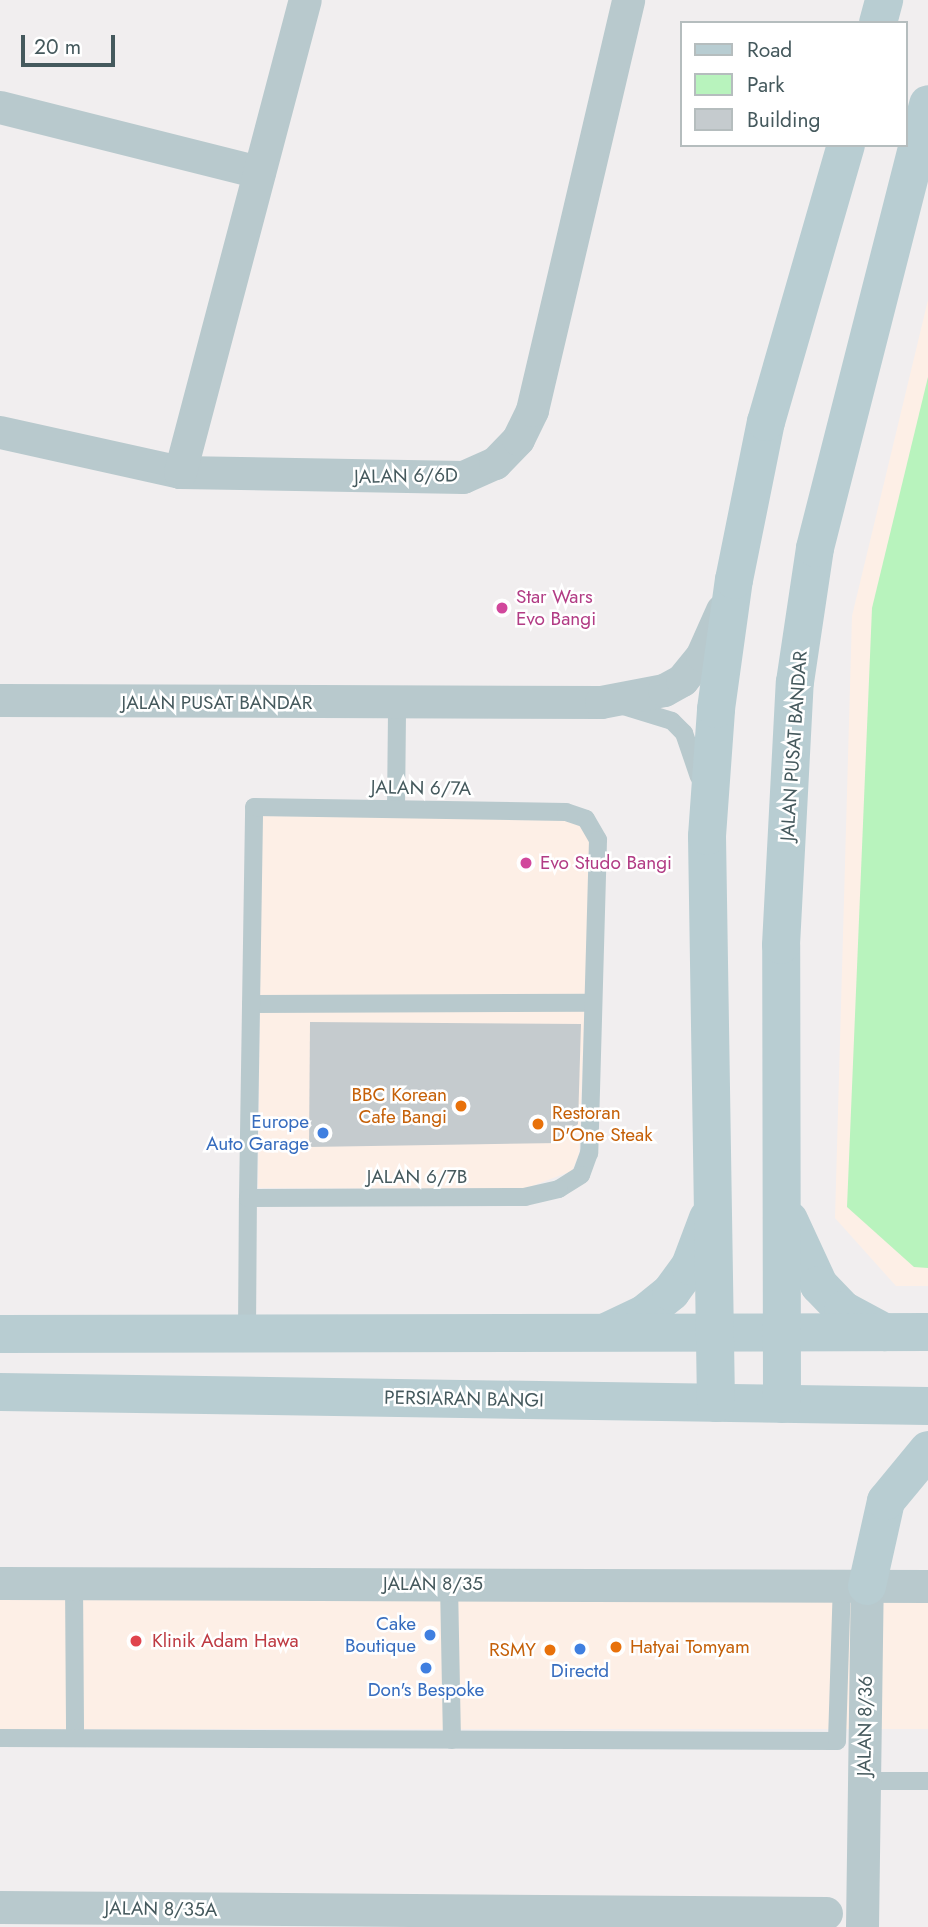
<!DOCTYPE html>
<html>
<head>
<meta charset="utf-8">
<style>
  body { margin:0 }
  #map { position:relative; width:928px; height:1927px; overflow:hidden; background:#f1eeef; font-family:Jost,sans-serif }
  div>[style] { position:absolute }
  .commercial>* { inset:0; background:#fdefe6; transform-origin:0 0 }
  .green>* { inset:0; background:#b8f3bd }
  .building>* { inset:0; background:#c5cbce }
  .service>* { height:18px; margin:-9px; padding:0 9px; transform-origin:9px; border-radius:9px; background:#b8c9cd }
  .minor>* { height:33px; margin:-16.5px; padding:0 16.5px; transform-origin:16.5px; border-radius:16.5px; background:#b8c9cd }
  .secondary>* { height:38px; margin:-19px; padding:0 19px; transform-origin:19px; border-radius:19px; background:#b8cdd2 }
  .dots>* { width:19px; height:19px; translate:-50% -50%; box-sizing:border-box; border:4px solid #fff; border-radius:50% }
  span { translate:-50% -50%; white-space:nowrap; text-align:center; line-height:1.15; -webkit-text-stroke:5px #fff; paint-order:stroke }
  .street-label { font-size:19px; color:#45595d }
  .hotel-label { font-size:19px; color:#b23c85 }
  .left { translate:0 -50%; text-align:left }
  .food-label { font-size:19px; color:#c56008 }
  .right { translate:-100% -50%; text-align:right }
  .shop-label { font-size:19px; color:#366cbe }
  .health-label { font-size:19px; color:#be3a42 }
  .legend { position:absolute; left:680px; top:21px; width:228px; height:126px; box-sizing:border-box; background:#fff; border:2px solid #b5bdbe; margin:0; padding:9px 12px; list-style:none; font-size:21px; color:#45595d }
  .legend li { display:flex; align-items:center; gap:14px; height:35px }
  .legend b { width:35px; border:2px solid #b5bdbe }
  .scale { position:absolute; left:21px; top:35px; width:94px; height:32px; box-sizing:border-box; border:4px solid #45595d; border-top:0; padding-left:9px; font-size:21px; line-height:24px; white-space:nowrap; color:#45595d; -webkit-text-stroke:5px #fff; paint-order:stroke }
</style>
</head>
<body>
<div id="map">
  <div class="commercial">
    <i style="clip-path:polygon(928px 300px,928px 1286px,896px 1286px,835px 1218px,852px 616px)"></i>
    <i style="clip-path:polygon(262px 816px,562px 818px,584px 827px,591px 841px,579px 1154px,572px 1171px,524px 1189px,258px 1188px)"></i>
    <i style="left:0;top:1593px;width:928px;height:136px"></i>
  </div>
  <div class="green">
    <i style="clip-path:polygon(928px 377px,928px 1268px,914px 1267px,847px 1207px,872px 608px)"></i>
  </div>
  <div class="building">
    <i style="clip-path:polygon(310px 1022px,581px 1024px,578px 1124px,559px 1143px,309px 1147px)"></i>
  </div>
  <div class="service">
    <i style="left:623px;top:706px;width:51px;rotate:17deg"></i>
    <i style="left:672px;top:721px;width:17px;rotate:45deg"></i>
    <i style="left:684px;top:733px;width:46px;rotate:71.2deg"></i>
    <i style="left:396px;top:808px;width:104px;rotate:-89.4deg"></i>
    <i style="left:251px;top:1004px;width:341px;rotate:-0.2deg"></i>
    <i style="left:247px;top:1332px;width:134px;rotate:-89.6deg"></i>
    <i style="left:248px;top:1198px;width:391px;rotate:-89.1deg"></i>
    <i style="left:254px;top:807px;width:312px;rotate:0.9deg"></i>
    <i style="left:566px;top:812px;width:21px;rotate:19deg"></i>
    <i style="left:586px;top:819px;width:24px;rotate:60deg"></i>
    <i style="left:598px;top:840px;width:313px;rotate:91.6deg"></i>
    <i style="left:589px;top:1153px;width:23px;rotate:110deg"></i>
    <i style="left:581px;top:1175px;width:26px;rotate:148deg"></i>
    <i style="left:559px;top:1189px;width:35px;rotate:167deg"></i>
    <i style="left:525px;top:1197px;width:277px;rotate:179.8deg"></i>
    <i style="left:74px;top:1582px;width:156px;rotate:89.6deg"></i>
    <i style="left:449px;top:1584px;width:156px;rotate:88.9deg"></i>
    <i style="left:0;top:1738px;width:837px;rotate:0.21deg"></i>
    <i style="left:837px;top:1741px;width:155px;rotate:-88.2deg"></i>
    <i style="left:865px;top:1781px;width:63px"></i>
  </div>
  <div class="minor">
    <i style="left:0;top:107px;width:267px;rotate:14.1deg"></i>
    <i style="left:0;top:432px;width:184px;rotate:12.5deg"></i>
    <i style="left:180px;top:472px;width:283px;rotate:1deg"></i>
    <i style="left:463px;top:477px;width:35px;rotate:-24deg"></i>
    <i style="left:495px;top:463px;width:33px;rotate:-46deg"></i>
    <i style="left:518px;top:439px;width:32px;rotate:-64deg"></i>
    <i style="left:532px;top:410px;width:421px;rotate:-76.8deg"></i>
    <i style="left:180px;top:472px;width:488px;rotate:-75.2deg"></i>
    <i style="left:0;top:700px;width:601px;rotate:0.19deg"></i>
    <i style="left:601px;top:702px;width:64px;rotate:-10.8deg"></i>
    <i style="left:664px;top:690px;width:21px;rotate:-29deg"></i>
    <i style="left:682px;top:680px;width:32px;rotate:-51deg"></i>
    <i style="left:702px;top:655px;width:49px;rotate:-66deg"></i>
    <i style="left:0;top:1583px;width:928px;rotate:0.19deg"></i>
    <i style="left:0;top:1907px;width:826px;rotate:0.42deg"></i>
    <i style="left:862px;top:1927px;width:341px;rotate:-89.2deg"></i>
  </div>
  <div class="secondary">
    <i style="left:878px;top:23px;width:24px;rotate:-75deg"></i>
    <i style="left:789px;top:1220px;width:72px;rotate:65.2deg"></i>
    <i style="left:819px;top:1285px;width:35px;rotate:46deg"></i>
    <i style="left:843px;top:1310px;width:47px;rotate:28.2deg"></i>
    <i style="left:606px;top:1332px;width:42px;rotate:-25.3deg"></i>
    <i style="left:644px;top:1314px;width:35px;rotate:-39deg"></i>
    <i style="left:671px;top:1292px;width:32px;rotate:-54deg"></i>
    <i style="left:690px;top:1266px;width:51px;rotate:-69.4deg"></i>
    <i style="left:0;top:1334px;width:928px;rotate:-0.12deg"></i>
    <i style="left:0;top:1392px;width:928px;rotate:0.86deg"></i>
    <i style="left:716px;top:1403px;width:567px;rotate:-90.91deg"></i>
    <i style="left:707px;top:836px;width:127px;rotate:-85.9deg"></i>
    <i style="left:716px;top:709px;width:130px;rotate:-82.1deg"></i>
    <i style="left:734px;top:580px;width:161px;rotate:-78.6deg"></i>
    <i style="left:766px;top:422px;width:288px;rotate:-73.9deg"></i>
    <i style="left:782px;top:1404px;width:459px;rotate:-90.1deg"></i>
    <i style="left:781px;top:945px;width:263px;rotate:-87deg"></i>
    <i style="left:795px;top:682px;width:135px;rotate:-81.5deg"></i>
    <i style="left:815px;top:548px;width:458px;rotate:-75.7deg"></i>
    <i style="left:867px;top:1586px;width:87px;rotate:-77.4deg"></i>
    <i style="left:886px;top:1501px;width:66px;rotate:-50.5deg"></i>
  </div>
  <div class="dots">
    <i style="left:502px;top:608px;background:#d1479c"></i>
    <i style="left:526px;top:863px;background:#d1479c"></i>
    <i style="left:461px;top:1106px;background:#e8710a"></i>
    <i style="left:538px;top:1124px;background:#e8710a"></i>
    <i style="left:323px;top:1133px;background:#3f7fe0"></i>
    <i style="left:430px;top:1635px;background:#3f7fe0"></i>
    <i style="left:136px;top:1641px;background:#e0444e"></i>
    <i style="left:616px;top:1647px;background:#e8710a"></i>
    <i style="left:580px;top:1649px;background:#3f7fe0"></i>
    <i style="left:550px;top:1650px;background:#e8710a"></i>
    <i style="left:426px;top:1668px;background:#3f7fe0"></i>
  </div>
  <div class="street-label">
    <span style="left:406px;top:476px;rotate:-1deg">JALAN 6/6D</span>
    <span style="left:217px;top:703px">JALAN PUSAT BANDAR</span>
    <span style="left:794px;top:746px;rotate:-86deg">JALAN PUSAT BANDAR</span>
    <span style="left:421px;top:788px;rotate:1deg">JALAN 6/7A</span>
    <span style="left:417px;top:1177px">JALAN 6/7B</span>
    <span style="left:464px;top:1399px;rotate:1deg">PERSIARAN BANGI</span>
    <span style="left:433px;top:1584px">JALAN 8/35</span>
    <span style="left:865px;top:1726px;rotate:-89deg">JALAN 8/36</span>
    <span style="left:161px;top:1909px;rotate:1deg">JALAN 8/35A</span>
  </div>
  <div class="hotel-label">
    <span class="left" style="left:516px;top:608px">Star Wars<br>Evo Bangi</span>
    <span class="left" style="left:540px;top:863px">Evo Studo Bangi</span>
  </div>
  <div class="food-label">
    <span class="right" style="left:447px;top:1106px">BBC Korean<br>Cafe Bangi</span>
    <span class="left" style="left:552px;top:1124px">Restoran<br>D'One Steak</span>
    <span class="left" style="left:630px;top:1647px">Hatyai Tomyam</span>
    <span class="right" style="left:536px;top:1650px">RSMY</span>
  </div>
  <div class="shop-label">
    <span class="right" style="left:309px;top:1133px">Europe<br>Auto Garage</span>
    <span class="right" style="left:416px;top:1635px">Cake<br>Boutique</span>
    <span style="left:580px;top:1671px">Directd</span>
    <span style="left:426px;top:1690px">Don's Bespoke</span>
  </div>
  <div class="health-label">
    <span class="left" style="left:152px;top:1641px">Klinik Adam Hawa</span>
  </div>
  <ul class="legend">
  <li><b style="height:9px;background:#b8cdd2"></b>Road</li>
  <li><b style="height:19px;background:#b8f3bd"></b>Park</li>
  <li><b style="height:19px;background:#c5cbce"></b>Building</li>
  </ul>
  <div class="scale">20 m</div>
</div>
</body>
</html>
